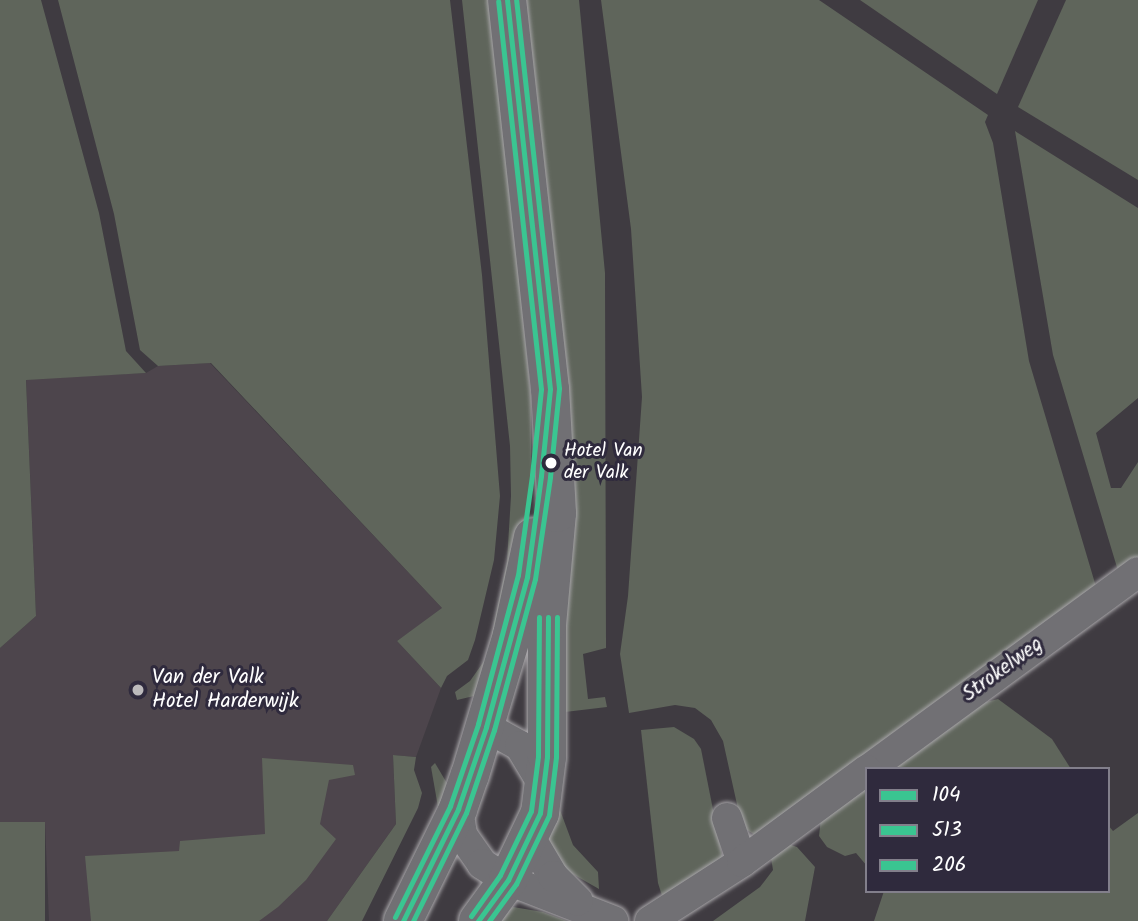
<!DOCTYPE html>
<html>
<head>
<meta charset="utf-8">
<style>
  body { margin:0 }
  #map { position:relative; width:1138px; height:921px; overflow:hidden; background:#3f3b41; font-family:Kalam,sans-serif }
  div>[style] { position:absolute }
  .built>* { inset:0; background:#4d454c }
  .green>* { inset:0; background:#5f655b; transform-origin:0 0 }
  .roads { filter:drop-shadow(0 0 2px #a9a7aa) drop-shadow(0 0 2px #a9a7aa) }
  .street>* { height:30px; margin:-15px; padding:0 15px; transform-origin:15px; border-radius:15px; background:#717074 }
  .primary>* { height:38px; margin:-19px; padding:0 19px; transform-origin:19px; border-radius:19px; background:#717074 }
  .bus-1>* { height:5px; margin:-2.5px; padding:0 2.5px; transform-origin:2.5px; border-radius:2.5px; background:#3ac591 }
  .bus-2>* { height:5px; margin:-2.5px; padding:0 2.5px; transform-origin:2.5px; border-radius:2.5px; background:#3ac591 }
  .bus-3>* { height:5px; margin:-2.5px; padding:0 2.5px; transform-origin:2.5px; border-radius:2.5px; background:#3ac591 }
  .dots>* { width:19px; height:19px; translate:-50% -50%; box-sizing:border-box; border:4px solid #2f2a3d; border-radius:50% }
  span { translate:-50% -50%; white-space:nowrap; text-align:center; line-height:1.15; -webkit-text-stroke:6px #2f2a3d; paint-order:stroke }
  .bus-label { font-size:19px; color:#fff }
  .left { translate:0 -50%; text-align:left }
  .street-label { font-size:21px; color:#fff }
  .poi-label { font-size:21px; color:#fff }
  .legend { position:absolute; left:865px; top:767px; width:245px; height:126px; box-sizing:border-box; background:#2f2a3d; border:2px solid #827f8b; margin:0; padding:9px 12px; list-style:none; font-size:21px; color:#fff }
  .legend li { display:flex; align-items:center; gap:14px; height:35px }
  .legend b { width:35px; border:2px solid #827f8b }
</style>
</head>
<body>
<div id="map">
  <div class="built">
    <i style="clip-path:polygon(210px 363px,443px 609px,397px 641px,441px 688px,416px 757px,393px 755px,396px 824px,327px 921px,49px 921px,45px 823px,0 822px,0 648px,36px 616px,26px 379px,146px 373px,158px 366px)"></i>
  </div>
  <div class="green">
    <i style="clip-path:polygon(0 0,41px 0,99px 213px,126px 351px,146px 373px,26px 380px,36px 616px,0 648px)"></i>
    <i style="clip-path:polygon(58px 0,450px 0,482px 275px,500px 496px,494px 560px,475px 640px,468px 660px,447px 676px,441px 688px,397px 641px,442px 608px,211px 363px,158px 366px,140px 350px,114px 214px)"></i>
    <i style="clip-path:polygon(462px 0,491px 0,531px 397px,531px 489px,511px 609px,474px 696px,457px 700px,455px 692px,470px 681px,487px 657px,507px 562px,511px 496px,510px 446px)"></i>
    <i style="clip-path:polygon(523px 0,579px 0,605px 273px,606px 648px,583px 654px,588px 699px,605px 697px,607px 707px,565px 712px)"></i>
    <i style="clip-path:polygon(601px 0,819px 0,988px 115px,985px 122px,993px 143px,1029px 361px,1097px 590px,755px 835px,742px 827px,723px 741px,711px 720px,695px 708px,675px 705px,629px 713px,620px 654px,628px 596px,642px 397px,631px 229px)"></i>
    <i style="clip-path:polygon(860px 0,1038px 0,997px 94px)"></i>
    <i style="clip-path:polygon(1066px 0,1138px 0,1138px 180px,1018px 107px)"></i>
    <i style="clip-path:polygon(1015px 131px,1138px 208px,1138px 398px,1096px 433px,1111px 488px,1121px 488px,1138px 462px,1138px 558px,1119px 574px,1053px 355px)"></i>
    <i style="clip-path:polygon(998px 699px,1052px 739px,1071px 769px,885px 769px,970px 706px)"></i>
    <i style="clip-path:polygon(674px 727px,694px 739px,701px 749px,723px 860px,664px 902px,658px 883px,641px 730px)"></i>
    <i style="clip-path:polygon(393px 755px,416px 757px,414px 770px,422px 793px,418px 808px,362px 921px,327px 921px,396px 824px)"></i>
    <i style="clip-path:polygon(262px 758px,353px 765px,355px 775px,329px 780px,320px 824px,336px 839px,306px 880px,278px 907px,259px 921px,91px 921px,85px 856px,179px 851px,180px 841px,265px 834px)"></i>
    <i style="clip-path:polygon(435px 763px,448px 785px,438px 807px,431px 767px)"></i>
    <i style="clip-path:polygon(867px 782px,867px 866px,856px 853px,845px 856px,827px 847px,819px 836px,821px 818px)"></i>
    <i style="clip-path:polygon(560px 810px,573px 845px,598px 872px,599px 889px,562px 868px,545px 847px)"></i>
    <i style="clip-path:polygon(1138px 813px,1138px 921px,874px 921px,884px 891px,1108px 891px,1108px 825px,1113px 831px)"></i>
    <i style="left:0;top:822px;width:45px;height:99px"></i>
    <i style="clip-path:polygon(785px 843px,797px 847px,815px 867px,805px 921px,713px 921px,760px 887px,773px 870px,771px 858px)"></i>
    <i style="clip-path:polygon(513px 907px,543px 912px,567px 921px,490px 921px)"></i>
  </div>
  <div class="roads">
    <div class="street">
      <i style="left:486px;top:727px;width:39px;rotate:29deg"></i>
      <i style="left:520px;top:746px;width:47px;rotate:59deg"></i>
      <i style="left:869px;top:769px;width:333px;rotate:-36.2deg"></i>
      <i style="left:458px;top:809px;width:26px;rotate:81deg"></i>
      <i style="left:462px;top:835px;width:35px;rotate:55deg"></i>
      <i style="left:482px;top:864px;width:31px;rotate:32deg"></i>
      <i style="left:508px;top:880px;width:113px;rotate:21.3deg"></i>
      <i style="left:727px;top:818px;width:46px;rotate:71.2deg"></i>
      <i style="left:531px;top:839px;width:43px;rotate:59.3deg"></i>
      <i style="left:553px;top:876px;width:35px;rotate:45deg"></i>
      <i style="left:650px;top:921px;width:109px;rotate:-32.7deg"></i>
      <i style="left:742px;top:862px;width:155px;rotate:-36.4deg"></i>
    </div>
    <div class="primary">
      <i style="left:403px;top:921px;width:125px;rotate:-63.8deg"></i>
      <i style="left:458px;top:809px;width:36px;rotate:-71deg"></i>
      <i style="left:470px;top:775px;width:146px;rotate:-73.3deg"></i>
      <i style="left:512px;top:635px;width:100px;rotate:-77.9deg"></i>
      <i style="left:478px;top:921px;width:51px;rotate:-53.8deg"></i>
      <i style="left:508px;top:880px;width:74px;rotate:-64.5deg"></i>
      <i style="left:540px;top:813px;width:56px;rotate:-82.9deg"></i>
      <i style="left:547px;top:757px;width:132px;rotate:-90deg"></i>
      <i style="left:547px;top:625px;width:112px;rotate:-84.9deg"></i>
      <i style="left:557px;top:513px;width:124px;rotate:-93.2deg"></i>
      <i style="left:550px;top:389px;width:391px;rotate:-96.3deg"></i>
    </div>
  </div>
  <div class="bus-1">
    <i style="left:403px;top:921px;width:125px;rotate:-63.8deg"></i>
    <i style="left:458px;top:809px;width:87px;rotate:-71.1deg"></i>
    <i style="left:486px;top:727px;width:156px;rotate:-74.7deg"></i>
    <i style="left:527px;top:577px;width:102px;rotate:-82.1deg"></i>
    <i style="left:541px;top:476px;width:87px;rotate:-84.1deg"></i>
    <i style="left:550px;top:389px;width:391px;rotate:-96.3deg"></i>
    <i style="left:478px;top:921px;width:51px;rotate:-53.8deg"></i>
    <i style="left:508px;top:880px;width:74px;rotate:-64.5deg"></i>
    <i style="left:540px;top:813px;width:56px;rotate:-82.9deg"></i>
    <i style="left:547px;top:757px;width:140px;rotate:-89.6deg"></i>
  </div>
  <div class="bus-2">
    <i style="left:413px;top:921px;width:120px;rotate:-63.9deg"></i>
    <i style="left:466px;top:813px;width:88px;rotate:-71.4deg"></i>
    <i style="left:494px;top:730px;width:156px;rotate:-74.8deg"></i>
    <i style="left:535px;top:579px;width:103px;rotate:-81.6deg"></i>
    <i style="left:550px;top:477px;width:89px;rotate:-84.2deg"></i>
    <i style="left:559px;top:388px;width:390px;rotate:-96.3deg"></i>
    <i style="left:489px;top:921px;width:46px;rotate:-53.9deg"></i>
    <i style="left:516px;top:884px;width:76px;rotate:-64.4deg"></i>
    <i style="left:549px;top:815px;width:58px;rotate:-83.1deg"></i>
    <i style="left:556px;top:757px;width:140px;rotate:-89.6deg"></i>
  </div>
  <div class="bus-3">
    <i style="left:471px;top:916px;width:50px;rotate:-54.7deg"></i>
    <i style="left:500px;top:875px;width:71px;rotate:-64.2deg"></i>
    <i style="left:531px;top:811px;width:55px;rotate:-82.7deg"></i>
    <i style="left:538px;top:756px;width:139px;rotate:-89.6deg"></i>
    <i style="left:395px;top:917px;width:124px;rotate:-63.6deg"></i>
    <i style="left:450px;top:806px;width:87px;rotate:-71.1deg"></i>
    <i style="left:478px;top:724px;width:154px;rotate:-75deg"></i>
    <i style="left:518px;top:575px;width:101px;rotate:-82deg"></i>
    <i style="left:532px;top:475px;width:86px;rotate:-84deg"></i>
    <i style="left:541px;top:389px;width:390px;rotate:-96.3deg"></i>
  </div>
  <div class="dots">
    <i style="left:551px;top:463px;background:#fff"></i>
    <i style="left:138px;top:690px;background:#bcbabc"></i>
  </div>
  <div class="bus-label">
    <span class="left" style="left:564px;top:463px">Hotel Van<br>der Valk</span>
  </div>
  <div class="street-label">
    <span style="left:1003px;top:670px;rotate:-36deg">Strokelweg</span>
  </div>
  <div class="poi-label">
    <span class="left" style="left:152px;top:690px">Van der Valk<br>Hotel Harderwijk</span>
  </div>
  <ul class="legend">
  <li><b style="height:9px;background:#3ac591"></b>104</li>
  <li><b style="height:9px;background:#3ac591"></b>513</li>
  <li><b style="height:9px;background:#3ac591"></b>206</li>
  </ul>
</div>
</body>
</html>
